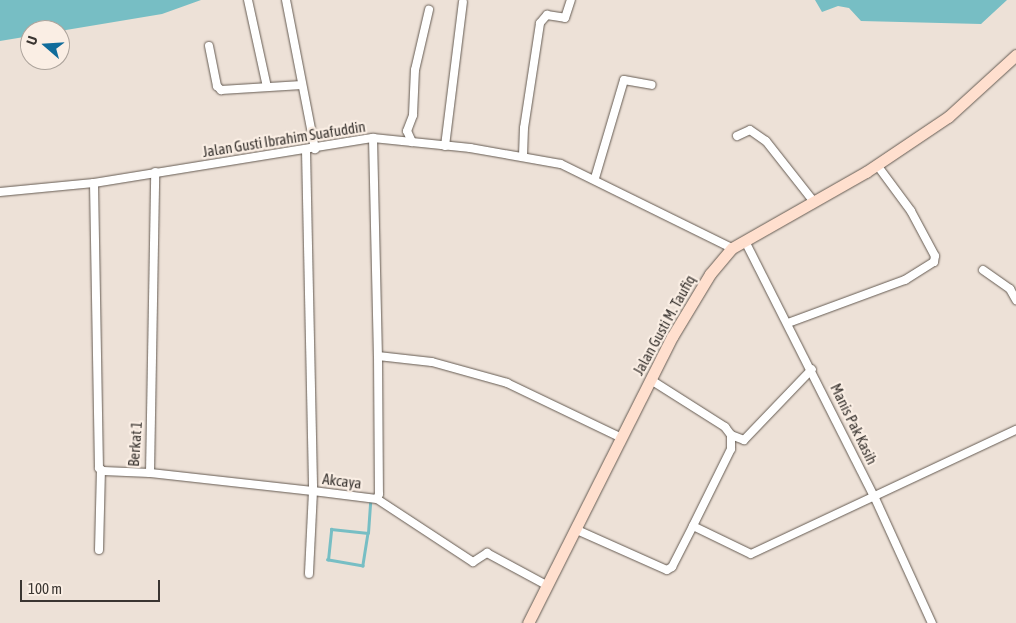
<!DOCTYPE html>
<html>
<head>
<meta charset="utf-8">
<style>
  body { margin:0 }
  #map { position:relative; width:1016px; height:623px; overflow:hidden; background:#ede1d7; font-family:"Asap Condensed",sans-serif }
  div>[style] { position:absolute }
  .water>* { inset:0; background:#77bec4 }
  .stream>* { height:2.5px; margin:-1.25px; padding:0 1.25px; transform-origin:1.25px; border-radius:1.25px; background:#77bec4 }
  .roads { filter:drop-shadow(0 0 1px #655b52) drop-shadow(0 0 1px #655b52) }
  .minor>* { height:8px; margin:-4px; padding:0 4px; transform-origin:4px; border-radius:4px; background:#fff }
  .secondary>* { height:11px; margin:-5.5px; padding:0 5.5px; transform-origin:5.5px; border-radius:5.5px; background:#ffdfce }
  span { translate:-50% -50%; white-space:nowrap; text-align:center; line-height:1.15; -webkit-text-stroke:4.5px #faeee4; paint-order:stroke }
  .street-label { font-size:15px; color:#3a3531 }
  .north { position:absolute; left:20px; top:20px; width:50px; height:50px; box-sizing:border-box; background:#faeee4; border:1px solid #ada49c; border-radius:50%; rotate:289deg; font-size:14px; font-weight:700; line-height:20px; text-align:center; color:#3a3531 }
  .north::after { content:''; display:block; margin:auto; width:18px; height:22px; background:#106c9b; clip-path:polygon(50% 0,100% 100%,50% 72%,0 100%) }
  .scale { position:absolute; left:20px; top:580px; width:140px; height:22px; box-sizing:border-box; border:2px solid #3a3531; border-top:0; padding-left:6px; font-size:15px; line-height:18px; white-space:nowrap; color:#3a3531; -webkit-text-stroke:4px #faeee4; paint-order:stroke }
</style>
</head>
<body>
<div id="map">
  <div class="water">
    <i style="clip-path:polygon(0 0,201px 0,162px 14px,60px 31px,30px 30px,30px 36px,0 41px)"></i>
    <i style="clip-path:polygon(815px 0,1007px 0,981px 24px,861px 21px,849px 8px,838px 6px,822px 12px)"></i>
  </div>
  <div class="stream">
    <i style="left:368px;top:533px;width:33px;rotate:99deg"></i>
    <i style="left:363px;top:566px;width:36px;rotate:-170deg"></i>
    <i style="left:328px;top:560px;width:31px;rotate:-84deg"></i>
    <i style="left:331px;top:529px;width:37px;rotate:6deg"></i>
    <i style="left:368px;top:533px;width:31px;rotate:-86deg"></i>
  </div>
  <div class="roads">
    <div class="minor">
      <i style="left:248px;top:0;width:89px;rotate:77.7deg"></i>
      <i style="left:286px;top:0;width:152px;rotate:79deg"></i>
      <i style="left:209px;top:46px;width:41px;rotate:78.7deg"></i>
      <i style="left:217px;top:86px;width:6px;rotate:45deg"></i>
      <i style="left:221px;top:90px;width:81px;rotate:-3.5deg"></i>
      <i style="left:737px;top:136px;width:14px;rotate:-25deg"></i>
      <i style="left:750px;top:130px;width:19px;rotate:35deg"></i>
      <i style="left:766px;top:141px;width:78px;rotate:51.8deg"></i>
      <i style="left:373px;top:138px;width:218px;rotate:88.7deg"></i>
      <i style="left:378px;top:356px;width:138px;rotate:89.6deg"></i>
      <i style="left:379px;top:494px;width:5px;rotate:112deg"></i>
      <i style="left:412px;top:142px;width:12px;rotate:-114deg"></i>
      <i style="left:407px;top:131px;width:17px;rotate:-69deg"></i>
      <i style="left:413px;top:115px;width:45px;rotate:-87.5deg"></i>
      <i style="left:415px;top:70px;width:62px;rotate:-76.9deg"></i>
      <i style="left:445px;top:146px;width:145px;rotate:-82.9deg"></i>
      <i style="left:306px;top:150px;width:341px;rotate:88.8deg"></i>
      <i style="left:313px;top:491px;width:64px;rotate:7.1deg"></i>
      <i style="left:377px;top:499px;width:115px;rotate:33.3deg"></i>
      <i style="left:473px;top:562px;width:17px;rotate:-33deg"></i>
      <i style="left:487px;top:553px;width:69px;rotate:28.4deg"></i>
      <i style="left:523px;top:156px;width:28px;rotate:-88deg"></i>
      <i style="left:524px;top:128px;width:106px;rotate:-81.3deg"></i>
      <i style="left:540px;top:23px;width:11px;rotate:-49deg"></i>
      <i style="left:547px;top:15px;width:18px;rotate:9deg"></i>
      <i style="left:565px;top:18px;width:19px;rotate:-72deg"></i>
      <i style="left:595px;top:178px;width:102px;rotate:-73.5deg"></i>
      <i style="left:624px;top:80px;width:28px;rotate:10deg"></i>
      <i style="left:94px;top:183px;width:285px;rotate:89deg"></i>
      <i style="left:99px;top:468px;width:5px;rotate:37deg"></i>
      <i style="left:103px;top:471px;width:47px;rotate:2.4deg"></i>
      <i style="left:150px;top:473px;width:301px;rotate:-89deg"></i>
      <i style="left:0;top:192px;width:94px;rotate:-5.5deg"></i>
      <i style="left:94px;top:183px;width:283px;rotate:-9.2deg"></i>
      <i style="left:373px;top:138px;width:98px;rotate:5.9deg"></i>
      <i style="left:470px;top:148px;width:92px;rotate:10deg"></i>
      <i style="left:561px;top:164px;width:191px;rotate:26.2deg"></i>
      <i style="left:745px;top:241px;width:286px;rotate:63.2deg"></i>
      <i style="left:874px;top:496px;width:140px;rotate:65.5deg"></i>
      <i style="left:983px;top:270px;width:33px;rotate:35deg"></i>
      <i style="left:1010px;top:289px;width:13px;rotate:61deg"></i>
      <i style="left:788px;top:323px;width:125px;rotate:-20.2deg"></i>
      <i style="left:905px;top:280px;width:34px;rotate:-32deg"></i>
      <i style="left:934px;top:262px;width:6px;rotate:-81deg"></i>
      <i style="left:935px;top:256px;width:51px;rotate:-118.1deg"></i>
      <i style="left:911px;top:211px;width:57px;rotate:-126.5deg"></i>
      <i style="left:378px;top:356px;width:54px;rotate:6.3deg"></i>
      <i style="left:432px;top:362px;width:78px;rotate:15.6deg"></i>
      <i style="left:507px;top:383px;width:127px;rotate:25.6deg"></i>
      <i style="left:651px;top:380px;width:88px;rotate:32.4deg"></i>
      <i style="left:725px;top:427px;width:10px;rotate:53deg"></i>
      <i style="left:731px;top:435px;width:14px;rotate:90deg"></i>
      <i style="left:731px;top:449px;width:86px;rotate:116.3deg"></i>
      <i style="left:731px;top:435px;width:14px;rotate:21deg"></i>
      <i style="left:744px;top:440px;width:98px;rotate:-46.2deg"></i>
      <i style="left:150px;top:473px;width:164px;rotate:6.3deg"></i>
      <i style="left:313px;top:491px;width:83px;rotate:92.8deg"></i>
      <i style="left:577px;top:530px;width:98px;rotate:24deg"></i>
      <i style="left:667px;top:570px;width:6px;rotate:-31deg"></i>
      <i style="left:672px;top:567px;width:46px;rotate:-62.9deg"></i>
      <i style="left:693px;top:526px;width:64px;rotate:25.8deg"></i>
      <i style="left:751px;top:554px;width:293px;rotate:-25.1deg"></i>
      <i style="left:99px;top:550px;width:80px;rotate:-88.6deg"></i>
    </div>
    <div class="secondary">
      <i style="left:528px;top:623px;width:320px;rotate:-63.3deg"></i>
      <i style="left:672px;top:337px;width:74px;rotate:-58.9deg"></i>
      <i style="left:710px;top:274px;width:34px;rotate:-50deg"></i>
      <i style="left:732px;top:248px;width:154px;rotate:-29.6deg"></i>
      <i style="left:866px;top:172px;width:99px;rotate:-33.9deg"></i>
      <i style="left:948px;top:117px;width:92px;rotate:-42.4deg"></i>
    </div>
  </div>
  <div class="street-label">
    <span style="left:284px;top:139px;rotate:-9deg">Jalan Gusti Ibrahim Suafuddin</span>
    <span style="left:664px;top:325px;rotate:-61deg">Jalan Gusti M. Taufiq</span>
    <span style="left:854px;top:424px;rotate:64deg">Manis Pak Kasih</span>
    <span style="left:135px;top:444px;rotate:-86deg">Berkat 1</span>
    <span style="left:342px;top:481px;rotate:7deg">Akcaya</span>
  </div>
  <div class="north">U</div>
  <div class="scale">100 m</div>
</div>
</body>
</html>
